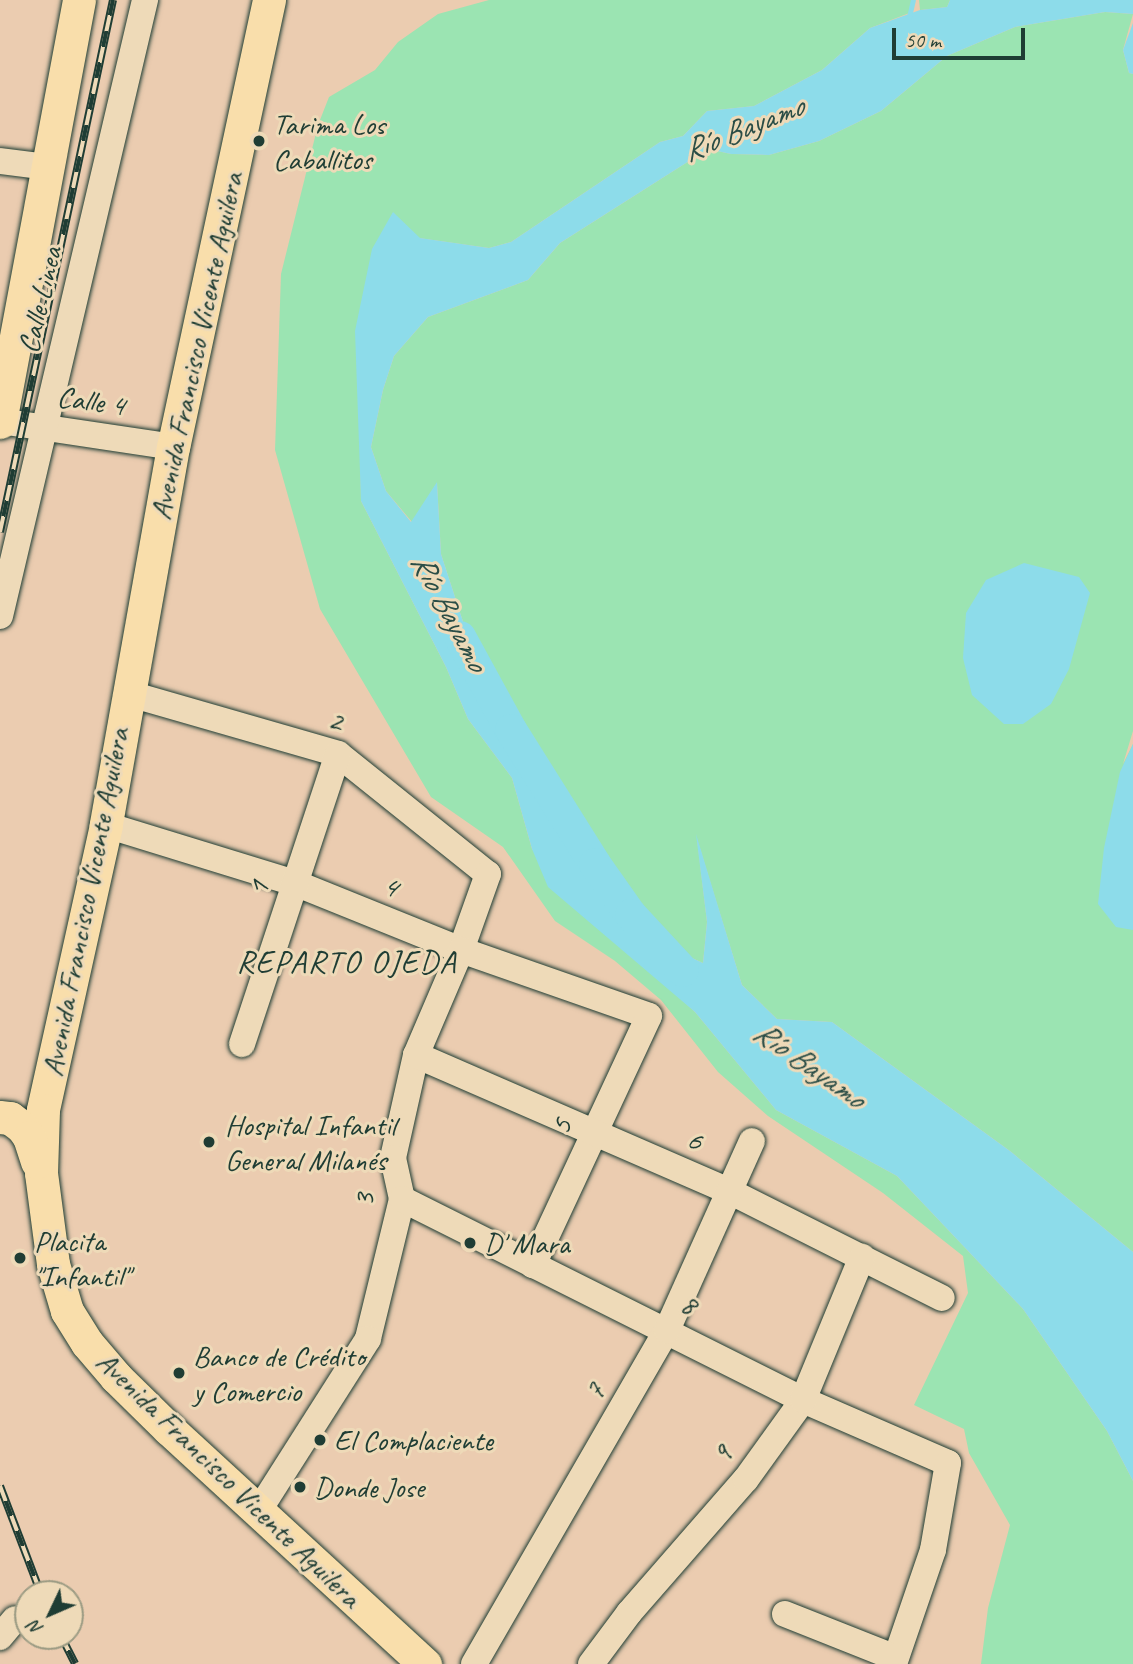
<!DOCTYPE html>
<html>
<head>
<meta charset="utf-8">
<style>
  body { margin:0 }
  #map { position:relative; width:1133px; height:1664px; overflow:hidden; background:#ebccb0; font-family:Caveat,sans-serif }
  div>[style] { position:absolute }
  .green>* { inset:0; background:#9be4b2 }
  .water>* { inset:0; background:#8ddcea }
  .stream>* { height:5px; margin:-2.5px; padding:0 2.5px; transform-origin:2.5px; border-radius:2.5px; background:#8ddcea }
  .river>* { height:32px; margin:-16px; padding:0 16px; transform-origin:16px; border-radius:16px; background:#8ddcea }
  .roads { filter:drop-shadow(0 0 2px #1f3d34) drop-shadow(0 0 2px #1f3d34) }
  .minor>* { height:26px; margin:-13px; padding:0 13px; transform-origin:13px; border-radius:13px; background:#eedab8 }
  .major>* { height:33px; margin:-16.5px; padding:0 16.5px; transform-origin:16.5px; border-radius:16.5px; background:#f9deab }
  .rail>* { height:8px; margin-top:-4px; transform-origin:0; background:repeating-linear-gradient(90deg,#eedab8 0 16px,#1f3d34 0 32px); box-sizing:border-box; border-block:2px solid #1f3d34 }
  .dots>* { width:19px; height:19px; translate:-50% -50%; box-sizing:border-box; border:4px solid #eedab8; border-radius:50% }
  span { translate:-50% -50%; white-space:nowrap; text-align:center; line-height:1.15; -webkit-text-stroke:6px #eedab8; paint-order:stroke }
  .poi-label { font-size:30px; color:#1f3d34 }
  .left { translate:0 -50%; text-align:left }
  .street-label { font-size:30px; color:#1f3d34 }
  .water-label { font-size:32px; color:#2a4d46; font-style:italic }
  .neighbourhood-label { font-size:32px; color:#1f3d34; letter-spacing:2px }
  .north { position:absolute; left:14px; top:1580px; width:70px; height:70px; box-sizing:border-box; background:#eedab8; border:2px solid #9b9b83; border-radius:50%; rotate:226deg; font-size:19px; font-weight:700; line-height:28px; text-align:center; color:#1f3d34 }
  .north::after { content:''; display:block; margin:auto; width:24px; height:32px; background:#1f3d34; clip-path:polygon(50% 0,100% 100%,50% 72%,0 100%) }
  .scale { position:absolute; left:892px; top:28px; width:133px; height:32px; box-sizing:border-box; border:4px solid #1f3d34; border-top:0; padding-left:9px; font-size:21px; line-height:24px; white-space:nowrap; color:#1f3d34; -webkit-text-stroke:5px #eedab8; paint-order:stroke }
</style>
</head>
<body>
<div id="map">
  <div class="green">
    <i style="clip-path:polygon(489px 0,913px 0,912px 12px,870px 28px,822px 70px,754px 106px,707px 111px,683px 136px,660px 142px,511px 242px,489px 248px,419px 238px,393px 213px,360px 416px,361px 501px,446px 667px,468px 719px,512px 778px,532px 849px,646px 967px,695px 1012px,776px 1110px,897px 1176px,1023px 1309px,1107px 1431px,1133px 1481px,1133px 1664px,981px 1664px,988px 1608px,1010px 1525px,969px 1453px,964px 1429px,914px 1405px,968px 1293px,963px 1256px,883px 1193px,768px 1116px,718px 1072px,661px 1000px,615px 961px,555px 921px,503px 847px,431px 797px,320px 609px,275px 450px,281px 274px,318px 125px,329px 97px,375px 70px,398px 42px,438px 14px)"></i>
    <i style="clip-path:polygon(919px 0,950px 0,947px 7px,920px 10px)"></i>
    <i style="clip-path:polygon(1105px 12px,1133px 14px,1123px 50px,1129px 73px,1133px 74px,1133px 731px,1123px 764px,1133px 744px,1133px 1252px,1010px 1151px,832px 1022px,777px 1019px,742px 985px,697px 839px,707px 922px,703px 963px,637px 933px,571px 854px,497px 726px,441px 554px,437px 483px,412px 522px,386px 491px,371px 447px,383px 390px,394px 356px,428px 317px,528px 280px,560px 243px,708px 149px,731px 154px,769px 155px,819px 141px,881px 111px,947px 56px,1015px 27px)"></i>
  </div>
  <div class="water">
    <i style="clip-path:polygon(950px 0,1133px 0,1133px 14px,1105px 12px,1015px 27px,947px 56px,881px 111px,819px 141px,769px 155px,731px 154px,708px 149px,560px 243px,528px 280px,428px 317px,394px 356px,383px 390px,371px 447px,386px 491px,411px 522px,437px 482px,441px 554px,497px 726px,571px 854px,637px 933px,703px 963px,707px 922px,696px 834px,742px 985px,777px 1019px,832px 1022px,1010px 1151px,1133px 1252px,1133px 1481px,1107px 1431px,1023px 1309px,897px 1176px,776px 1110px,695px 1012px,548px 887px,532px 849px,512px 778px,468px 719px,446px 667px,361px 501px,355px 331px,372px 249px,393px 212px,420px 238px,489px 248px,511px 242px,660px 142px,683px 136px,707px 111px,754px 106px,822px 70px,870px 28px,920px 10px,947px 7px)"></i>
    <i style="clip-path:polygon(1133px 23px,1133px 74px,1129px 73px,1123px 50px)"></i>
    <i style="clip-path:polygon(1024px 563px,1079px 577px,1090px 593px,1069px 669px,1051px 704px,1023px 724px,1004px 724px,972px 695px,963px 658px,966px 613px,986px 580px)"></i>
    <i style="clip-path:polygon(1133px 744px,1133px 930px,1116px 927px,1098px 904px,1104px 848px,1120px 772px)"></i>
  </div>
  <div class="stream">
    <i style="left:909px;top:17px;width:17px;rotate:-77deg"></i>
  </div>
  <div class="river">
    <i style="left:460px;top:637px;width:106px;rotate:61.3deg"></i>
    <i style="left:511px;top:730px;width:158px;rotate:57.9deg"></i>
    <i style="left:595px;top:864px;width:62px;rotate:54.8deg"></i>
    <i style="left:631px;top:915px;width:76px;rotate:47.1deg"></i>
  </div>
  <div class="roads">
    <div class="minor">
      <i style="left:0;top:161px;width:48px;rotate:7.1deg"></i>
      <i style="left:0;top:421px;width:175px;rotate:8.5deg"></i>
      <i style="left:0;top:616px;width:633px;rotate:-76.75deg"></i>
      <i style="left:127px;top:693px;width:220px;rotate:16.1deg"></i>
      <i style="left:338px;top:754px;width:192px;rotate:38.7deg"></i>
      <i style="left:488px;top:874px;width:81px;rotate:109.6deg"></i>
      <i style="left:461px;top:950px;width:114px;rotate:113.2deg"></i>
      <i style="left:416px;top:1055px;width:106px;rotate:102.6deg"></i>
      <i style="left:393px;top:1158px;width:42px;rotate:77.6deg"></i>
      <i style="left:402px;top:1199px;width:144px;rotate:103.7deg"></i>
      <i style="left:368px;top:1339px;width:203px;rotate:122.5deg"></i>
      <i style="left:106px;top:825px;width:198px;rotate:17.1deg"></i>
      <i style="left:295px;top:883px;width:179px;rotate:22deg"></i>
      <i style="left:461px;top:950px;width:199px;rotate:19.3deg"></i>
      <i style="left:649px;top:1016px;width:275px;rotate:115deg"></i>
      <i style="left:242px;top:1044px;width:305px;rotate:-71.7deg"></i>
      <i style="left:416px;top:1055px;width:341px;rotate:23.5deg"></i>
      <i style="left:729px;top:1191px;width:238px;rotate:26.7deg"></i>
      <i style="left:402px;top:1199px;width:449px;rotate:26.6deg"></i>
      <i style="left:803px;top:1400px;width:158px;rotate:23.5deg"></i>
      <i style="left:948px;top:1463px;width:88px;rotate:99.8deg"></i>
      <i style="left:933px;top:1550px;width:120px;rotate:108.9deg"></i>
      <i style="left:785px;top:1614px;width:119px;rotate:21.6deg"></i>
      <i style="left:0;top:1637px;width:23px;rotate:-50deg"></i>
      <i style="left:474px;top:1664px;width:386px;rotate:-60deg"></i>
      <i style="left:667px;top:1330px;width:207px;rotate:-65.8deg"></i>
      <i style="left:591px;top:1664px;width:64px;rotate:-53.3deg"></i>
      <i style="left:629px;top:1613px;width:178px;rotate:-48.9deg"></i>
      <i style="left:746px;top:1479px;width:97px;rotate:-54.2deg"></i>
      <i style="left:803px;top:1400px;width:155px;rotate:-67.6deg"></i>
    </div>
    <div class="major">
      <i style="left:269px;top:0;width:457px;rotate:102.1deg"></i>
      <i style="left:173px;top:447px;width:384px;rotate:100.1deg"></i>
      <i style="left:106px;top:825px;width:292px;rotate:102.5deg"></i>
      <i style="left:43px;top:1110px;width:63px;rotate:91.8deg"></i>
      <i style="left:41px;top:1173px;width:92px;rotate:82.5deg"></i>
      <i style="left:53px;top:1264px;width:49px;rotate:73.4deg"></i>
      <i style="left:67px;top:1311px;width:38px;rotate:58deg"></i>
      <i style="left:87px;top:1343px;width:45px;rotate:49.5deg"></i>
      <i style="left:116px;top:1377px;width:74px;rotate:44.5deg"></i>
      <i style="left:169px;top:1429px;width:348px;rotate:42.6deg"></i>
      <i style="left:0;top:422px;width:429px;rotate:-79.4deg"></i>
      <i style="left:0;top:1117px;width:10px;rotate:6deg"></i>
      <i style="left:10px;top:1118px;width:15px;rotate:37deg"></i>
      <i style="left:22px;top:1127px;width:12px;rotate:55deg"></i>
      <i style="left:29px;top:1137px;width:26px;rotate:72deg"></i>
    </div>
  </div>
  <div class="rail">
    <i style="left:0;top:532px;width:544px;rotate:-78.01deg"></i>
    <i style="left:0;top:1486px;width:116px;rotate:69.2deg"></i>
    <i style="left:61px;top:1636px;width:31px;rotate:63deg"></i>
  </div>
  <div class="dots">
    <i style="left:259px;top:141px;background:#1f3d34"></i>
    <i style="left:209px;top:1142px;background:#1f3d34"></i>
    <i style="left:470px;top:1243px;background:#1f3d34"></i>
    <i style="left:20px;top:1258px;background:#1f3d34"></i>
    <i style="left:179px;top:1373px;background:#1f3d34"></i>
    <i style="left:320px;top:1440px;background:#1f3d34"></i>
    <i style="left:300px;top:1487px;background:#1f3d34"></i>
  </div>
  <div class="poi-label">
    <span class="left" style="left:273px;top:141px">Tarima Los<br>Caballitos</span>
    <span class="left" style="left:225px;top:1142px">Hospital Infantil<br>General Milanés</span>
    <span class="left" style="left:34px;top:1258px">Placita<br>"Infantil"</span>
    <span class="left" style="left:484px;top:1243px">D' Mara</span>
    <span class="left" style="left:193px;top:1373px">Banco de Crédito<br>y Comercio</span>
    <span class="left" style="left:334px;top:1440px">El Complaciente</span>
    <span class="left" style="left:314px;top:1487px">Donde Jose</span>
  </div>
  <div class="street-label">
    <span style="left:40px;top:300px;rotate:-77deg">Calle Linea</span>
    <span style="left:196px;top:346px;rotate:-78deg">Avenida Francisco Vicente Aguilera</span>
    <span style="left:91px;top:401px;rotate:8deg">Calle 4</span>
    <span style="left:336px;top:720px;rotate:20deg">2</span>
    <span style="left:391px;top:886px;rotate:22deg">4</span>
    <span style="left:258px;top:888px;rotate:-72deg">1</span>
    <span style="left:85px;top:902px;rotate:-79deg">Avenida Francisco Vicente Aguilera</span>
    <span style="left:561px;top:1126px;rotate:-65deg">5</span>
    <span style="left:695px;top:1140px;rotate:23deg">6</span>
    <span style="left:364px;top:1200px;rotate:-88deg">3</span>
    <span style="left:689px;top:1304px;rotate:27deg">8</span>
    <span style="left:594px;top:1391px;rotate:-60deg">7</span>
    <span style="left:722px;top:1454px;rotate:-52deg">9</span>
    <span style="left:229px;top:1479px;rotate:44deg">Avenida Francisco Vicente Aguilera</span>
  </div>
  <div class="water-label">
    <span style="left:743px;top:129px;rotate:-22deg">Río Bayamo</span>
    <span style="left:449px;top:612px;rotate:62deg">Río Bayamo</span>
    <span style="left:809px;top:1065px;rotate:35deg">Río Bayamo</span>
  </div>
  <div class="neighbourhood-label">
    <span style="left:347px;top:962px">REPARTO OJEDA</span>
  </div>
  <div class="north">N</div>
  <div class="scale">50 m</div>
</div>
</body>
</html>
